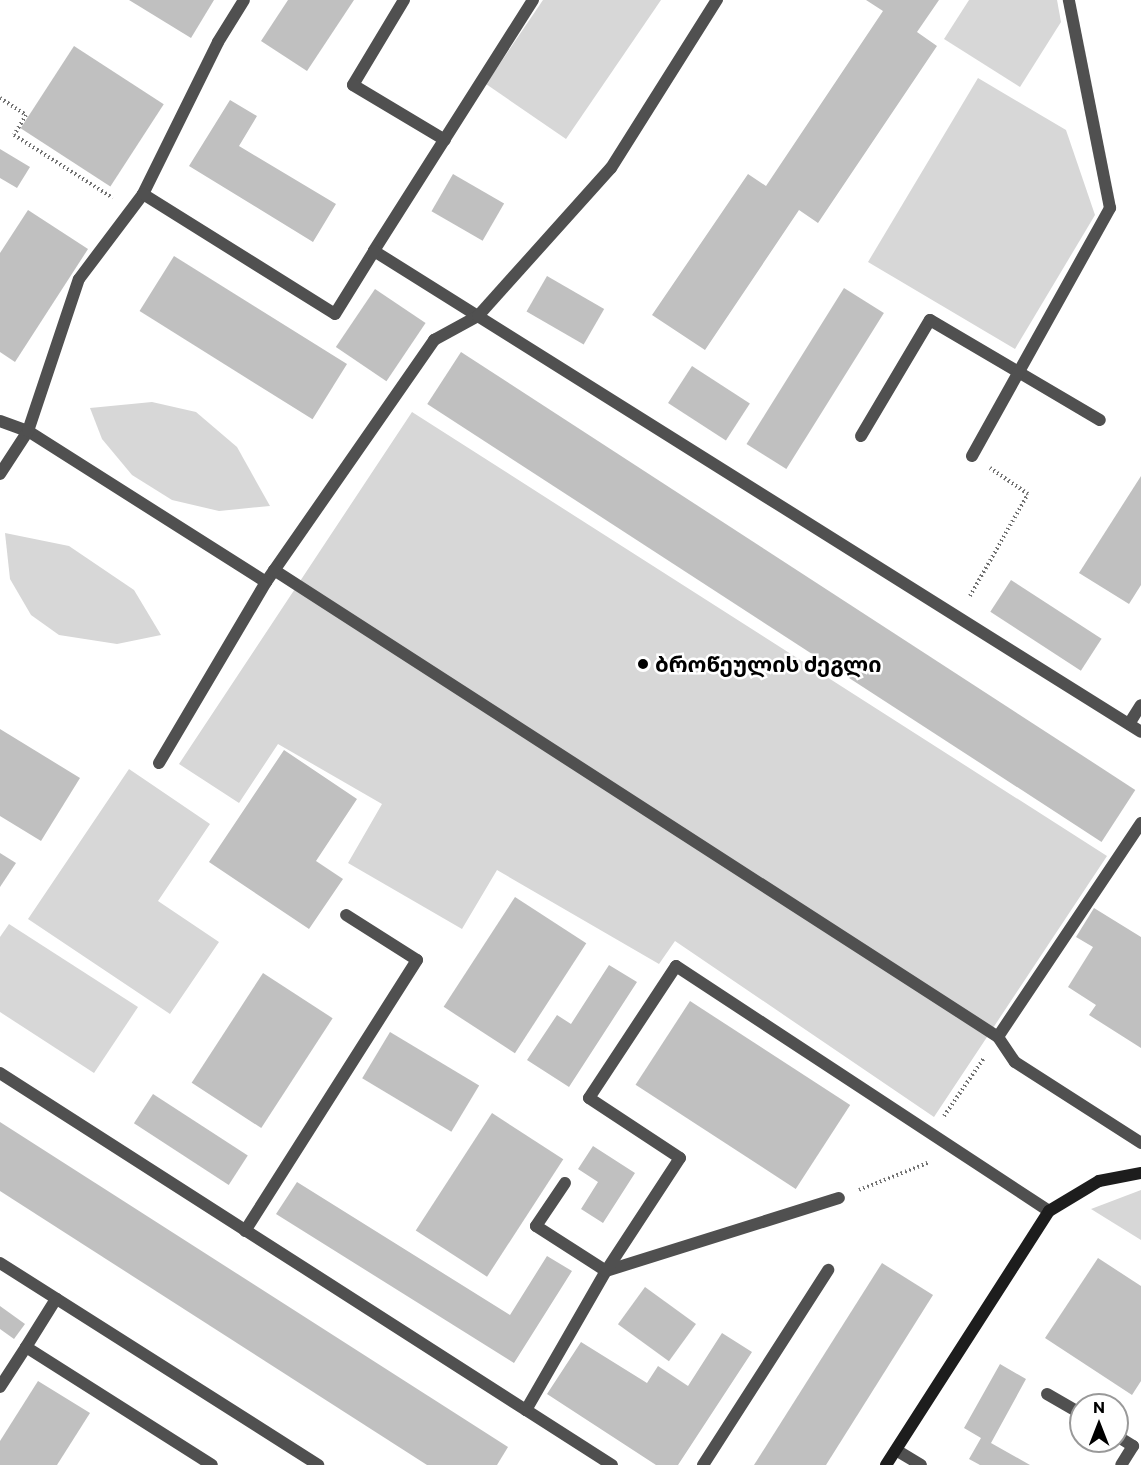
<!DOCTYPE html>
<html>
<head>
<meta charset="utf-8">
<style>
  body { margin:0 }
  #map { position:relative; width:1141px; height:1465px; overflow:hidden; background:#fff; font-family:Commissioner,"Noto Sans Georgian",sans-serif }
  div>[style] { position:absolute }
  .green>* { inset:0; background:#d7d7d7 }
  .building>* { inset:0; background:#c0c0c0; transform-origin:0 0 }
  .path>* { height:4px; margin-top:-2px; transform-origin:0; background:repeating-linear-gradient(90deg,#727272 0 1.5px,transparent 0 4.5px) }
  .lane>* { height:12px; margin:-6px; padding:0 6px; transform-origin:6px; border-radius:6px; background:#505050 }
  .street>* { height:12px; margin:-6px; padding:0 6px; transform-origin:6px; border-radius:6px; background:#505050 }
  .secondary>* { height:12px; margin:-6px; padding:0 6px; transform-origin:6px; border-radius:6px; background:#1d1d1d }
  .dots>* { width:16px; height:16px; translate:-50% -50%; box-sizing:border-box; border:3px solid #fff; border-radius:50% }
  span { translate:-50% -50%; white-space:nowrap; text-align:center; line-height:1.15; -webkit-text-stroke:5px #fff; paint-order:stroke }
  .poi-label { font-size:22px; color:#000; font-weight:700 }
  .left { translate:0 -50%; text-align:left }
  .north { position:absolute; left:1069px; top:1393px; width:60px; height:60px; box-sizing:border-box; background:#fff; border:2px solid #999; border-radius:50%; rotate:0deg; font-size:16px; font-weight:700; line-height:24px; text-align:center; color:#000 }
  .north::after { content:''; display:block; margin:auto; width:21px; height:27px; background:#000; clip-path:polygon(50% 0,100% 100%,50% 72%,0 100%) }
</style>
</head>
<body>
<div id="map">
  <div class="green">
    <i style="clip-path:polygon(543px 0,661px 0,566px 139px,486px 84px)"></i>
    <i style="clip-path:polygon(969px 0,1057px 0,1061px 22px,1020px 87px,944px 39px)"></i>
    <i style="clip-path:polygon(978px 78px,1066px 130px,1095px 215px,1015px 349px,868px 262px)"></i>
    <i style="clip-path:polygon(152px 402px,196px 412px,237px 447px,270px 506px,219px 511px,172px 500px,132px 475px,102px 439px,90px 408px)"></i>
    <i style="clip-path:polygon(412px 412px,1107px 856px,934px 1117px,675px 941px,659px 964px,497px 870px,462px 929px,348px 863px,382px 804px,278px 744px,239px 803px,179px 764px)"></i>
    <i style="clip-path:polygon(5px 533px,69px 546px,134px 590px,161px 635px,117px 644px,59px 635px,31px 615px,10px 579px)"></i>
    <i style="clip-path:polygon(129px 769px,210px 824px,158px 901px,219px 942px,170px 1014px,28px 919px)"></i>
    <i style="clip-path:polygon(9px 924px,138px 1007px,94px 1073px,0 1012px,0 937px)"></i>
    <i style="clip-path:polygon(1141px 1190px,1141px 1240px,1091px 1209px)"></i>
  </div>
  <div class="building">
    <i style="clip-path:polygon(129px 0,214px 0,191px 38px)"></i>
    <i style="clip-path:polygon(288px 0,354px 0,307px 71px,261px 41px)"></i>
    <i style="clip-path:polygon(866px 0,939px 0,917px 32px,937px 46px,818px 223px,799px 210px,705px 350px,652px 315px,748px 174px,766px 186px,883px 11px)"></i>
    <i style="left:74px;top:46px;width:107px;height:98px;rotate:33deg"></i>
    <i style="clip-path:polygon(230px 100px,257px 116px,239px 146px,336px 204px,313px 242px,189px 166px)"></i>
    <i style="clip-path:polygon(0 149px,30px 167px,17px 188px,0 178px)"></i>
    <i style="left:453px;top:174px;width:59px;height:43px;rotate:30deg"></i>
    <i style="clip-path:polygon(28px 210px,88px 249px,15px 362px,0 352px,0 253px)"></i>
    <i style="left:174px;top:256px;width:204px;height:65px;rotate:32deg"></i>
    <i style="left:547px;top:276px;width:66px;height:41px;rotate:30deg"></i>
    <i style="left:844px;top:288px;width:47px;height:184px;rotate:32deg"></i>
    <i style="left:375px;top:289px;width:61px;height:70px;rotate:34deg"></i>
    <i style="left:461px;top:352px;width:804px;height:62px;rotate:33deg"></i>
    <i style="left:692px;top:366px;width:69px;height:44px;rotate:33deg"></i>
    <i style="clip-path:polygon(1141px 476px,1141px 585px,1129px 604px,1079px 573px)"></i>
    <i style="left:1011px;top:580px;width:108px;height:38px;rotate:33deg"></i>
    <i style="clip-path:polygon(0 729px,80px 778px,41px 841px,0 816px)"></i>
    <i style="clip-path:polygon(284px 750px,357px 799px,316px 861px,343px 879px,309px 929px,209px 862px)"></i>
    <i style="clip-path:polygon(0 853px,16px 863px,0 887px)"></i>
    <i style="left:515px;top:897px;width:85px;height:131px;rotate:33deg"></i>
    <i style="clip-path:polygon(1094px 908px,1141px 937px,1141px 1048px,1089px 1015px,1096px 1005px,1068px 987px,1093px 947px,1076px 937px)"></i>
    <i style="clip-path:polygon(609px 965px,637px 982px,569px 1087px,527px 1060px,557px 1015px,571px 1024px)"></i>
    <i style="left:263px;top:973px;width:83px;height:131px;rotate:33deg"></i>
    <i style="left:690px;top:1001px;width:191px;height:100px;rotate:33deg"></i>
    <i style="left:390px;top:1032px;width:104px;height:54px;rotate:31deg"></i>
    <i style="left:153px;top:1094px;width:113px;height:35px;rotate:33deg"></i>
    <i style="left:492px;top:1113px;width:85px;height:140px;rotate:33deg"></i>
    <i style="clip-path:polygon(0 1122px,508px 1447px,497px 1465px,427px 1465px,0 1191px)"></i>
    <i style="clip-path:polygon(593px 1146px,635px 1173px,603px 1223px,581px 1209px,598px 1182px,578px 1169px)"></i>
    <i style="clip-path:polygon(297px 1182px,510px 1315px,547px 1256px,572px 1271px,514px 1363px,276px 1214px)"></i>
    <i style="clip-path:polygon(1098px 1258px,1141px 1286px,1141px 1381px,1132px 1395px,1045px 1338px)"></i>
    <i style="clip-path:polygon(882px 1263px,933px 1295px,826px 1465px,754px 1465px)"></i>
    <i style="left:645px;top:1287px;width:63px;height:46px;rotate:36deg"></i>
    <i style="clip-path:polygon(0 1306px,25px 1324px,14px 1339px,0 1329px)"></i>
    <i style="clip-path:polygon(722px 1333px,752px 1352px,678px 1465px,656px 1465px,547px 1394px,581px 1342px,647px 1383px,658px 1366px,688px 1386px)"></i>
    <i style="clip-path:polygon(1000px 1364px,1026px 1379px,991px 1443px,1030px 1465px,980px 1465px,969px 1459px,981px 1438px,964px 1428px)"></i>
    <i style="clip-path:polygon(38px 1381px,90px 1413px,57px 1465px,0 1465px,0 1441px)"></i>
  </div>
  <div class="path">
    <i style="left:0;top:98px;width:31px;rotate:33deg"></i>
    <i style="left:26px;top:115px;width:23px;rotate:121deg"></i>
    <i style="left:14px;top:135px;width:117px;rotate:32.5deg"></i>
    <i style="left:970px;top:596px;width:117px;rotate:-60.4deg"></i>
    <i style="left:1028px;top:494px;width:46px;rotate:-145.6deg"></i>
    <i style="left:944px;top:1116px;width:70px;rotate:-55.4deg"></i>
    <i style="left:859px;top:1190px;width:76px;rotate:-21.5deg"></i>
  </div>
  <div class="lane">
    <i style="left:404px;top:0;width:99px;rotate:121deg"></i>
    <i style="left:353px;top:85px;width:107px;rotate:30.9deg"></i>
    <i style="left:533px;top:0;width:297px;rotate:122.4deg"></i>
    <i style="left:374px;top:251px;width:905px;rotate:32.09deg"></i>
    <i style="left:143px;top:194px;width:169px;rotate:-63.7deg"></i>
    <i style="left:218px;top:42px;width:49px;rotate:-58.2deg"></i>
    <i style="left:0;top:421px;width:30px;rotate:20deg"></i>
    <i style="left:28px;top:431px;width:282px;rotate:32.4deg"></i>
    <i style="left:266px;top:582px;width:295px;rotate:-55.2deg"></i>
    <i style="left:434px;top:340px;width:50px;rotate:-28.6deg"></i>
    <i style="left:478px;top:316px;width:199px;rotate:-48.1deg"></i>
    <i style="left:611px;top:168px;width:199px;rotate:-57.8deg"></i>
    <i style="left:861px;top:436px;width:135px;rotate:-59.3deg"></i>
    <i style="left:930px;top:320px;width:197px;rotate:30.5deg"></i>
    <i style="left:972px;top:456px;width:284px;rotate:-60.9deg"></i>
    <i style="left:1110px;top:208px;width:212px;rotate:-101.2deg"></i>
    <i style="left:0;top:474px;width:51px;rotate:-56.9deg"></i>
    <i style="left:28px;top:431px;width:160px;rotate:-71.5deg"></i>
    <i style="left:79px;top:279px;width:106px;rotate:-53deg"></i>
    <i style="left:143px;top:194px;width:226px;rotate:32deg"></i>
    <i style="left:335px;top:314px;width:74px;rotate:-58.2deg"></i>
    <i style="left:1129px;top:724px;width:22px;rotate:-58deg"></i>
    <i style="left:159px;top:763px;width:210px;rotate:-59.4deg"></i>
    <i style="left:1141px;top:823px;width:257px;rotate:123.8deg"></i>
    <i style="left:998px;top:1037px;width:30px;rotate:56deg"></i>
    <i style="left:1015px;top:1062px;width:150px;rotate:32.7deg"></i>
    <i style="left:0;top:1073px;width:625px;rotate:32.65deg"></i>
    <i style="left:526px;top:1410px;width:160px;rotate:-60.1deg"></i>
    <i style="left:606px;top:1271px;width:244px;rotate:-17.4deg"></i>
    <i style="left:565px;top:1183px;width:52px;rotate:124deg"></i>
    <i style="left:536px;top:1226px;width:83px;rotate:32.7deg"></i>
    <i style="left:606px;top:1271px;width:135px;rotate:-56.8deg"></i>
    <i style="left:680px;top:1158px;width:109px;rotate:-146.6deg"></i>
    <i style="left:589px;top:1098px;width:158px;rotate:-56.6deg"></i>
    <i style="left:676px;top:966px;width:446px;rotate:33.3deg"></i>
    <i style="left:245px;top:1231px;width:321px;rotate:-57.6deg"></i>
    <i style="left:417px;top:960px;width:84px;rotate:-147.6deg"></i>
    <i style="left:0;top:1263px;width:377px;rotate:32.4deg"></i>
    <i style="left:26px;top:1347px;width:57px;rotate:-58deg"></i>
    <i style="left:0;top:1387px;width:48px;rotate:-57deg"></i>
    <i style="left:26px;top:1347px;width:220px;rotate:32.4deg"></i>
    <i style="left:1047px;top:1394px;width:39px;rotate:30deg"></i>
    <i style="left:526px;top:1410px;width:102px;rotate:32.6deg"></i>
    <i style="left:1117px;top:1436px;width:19px;rotate:32deg"></i>
    <i style="left:1133px;top:1446px;width:22px;rotate:122deg"></i>
    <i style="left:896px;top:1450px;width:29px;rotate:31deg"></i>
    <i style="left:703px;top:1465px;width:232px;rotate:-57.3deg"></i>
  </div>
  <div class="street">
    <i style="left:274px;top:570px;width:862px;rotate:32.82deg"></i>
  </div>
  <div class="secondary">
    <i style="left:886px;top:1465px;width:302px;rotate:-57.3deg"></i>
    <i style="left:1049px;top:1211px;width:58px;rotate:-31deg"></i>
    <i style="left:1099px;top:1181px;width:43px;rotate:-10.8deg"></i>
  </div>
  <div class="dots">
    <i style="left:643px;top:664px;background:#000"></i>
  </div>
  <div class="poi-label">
    <span class="left" style="left:655px;top:664px">ბროწეულის ძეგლი</span>
  </div>
  <div class="north">N</div>
</div>
</body>
</html>
